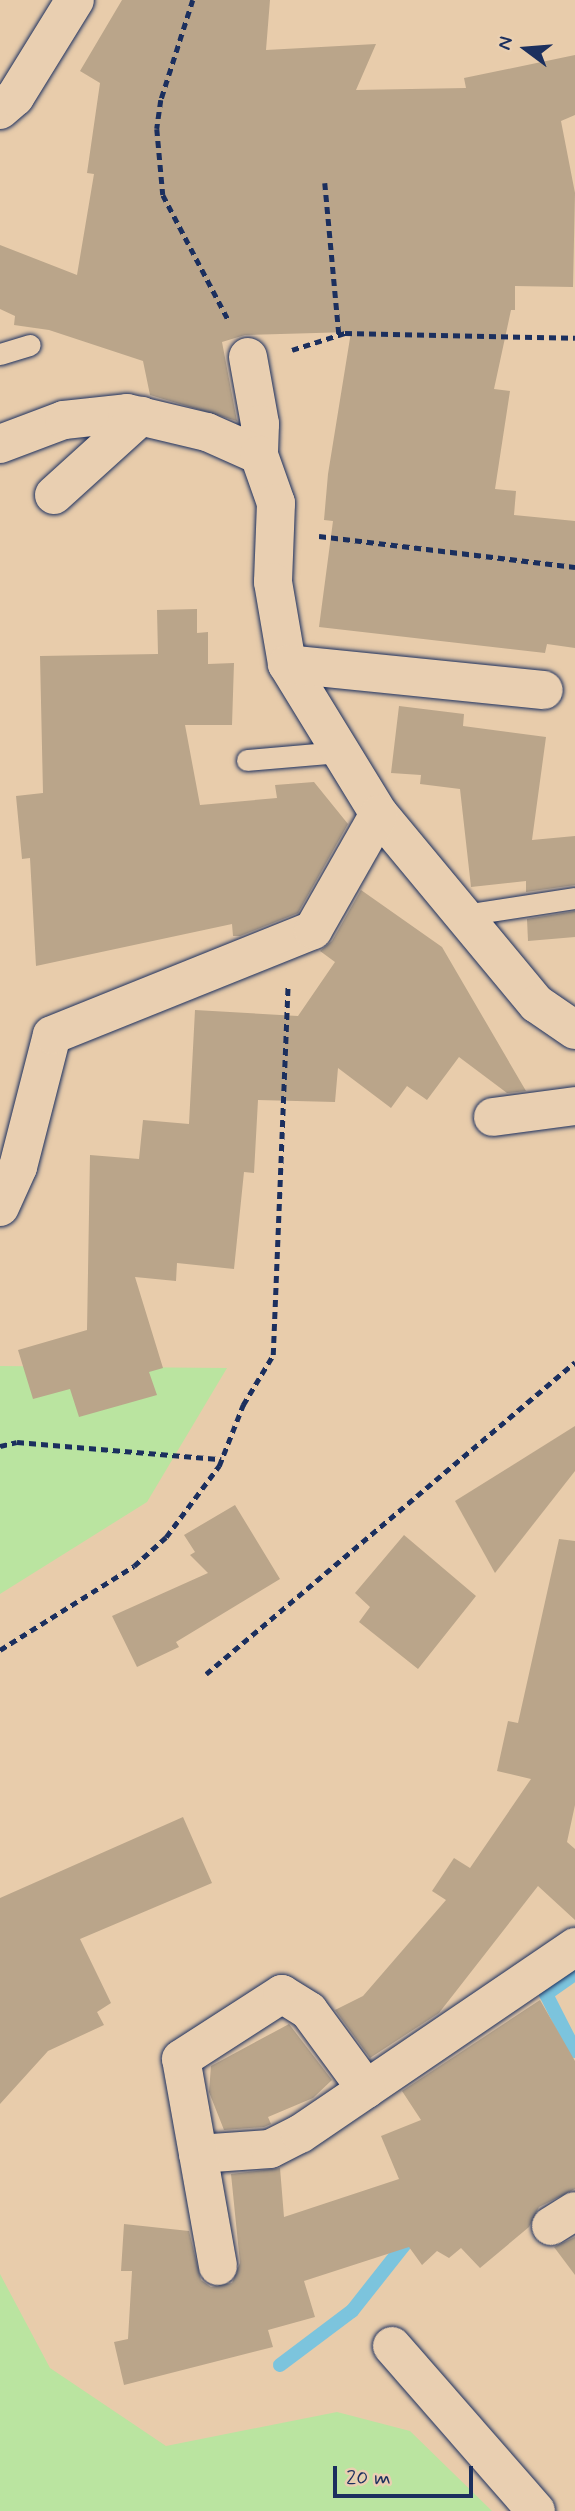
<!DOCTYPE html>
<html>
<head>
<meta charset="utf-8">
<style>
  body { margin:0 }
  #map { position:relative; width:575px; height:2511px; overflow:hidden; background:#e8ccab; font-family:Mynerve,sans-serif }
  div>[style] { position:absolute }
  .green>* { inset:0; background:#bae4a0 }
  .stream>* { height:14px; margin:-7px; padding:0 7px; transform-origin:7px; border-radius:7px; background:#7cc4dd }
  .building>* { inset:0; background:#baa58a }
  .path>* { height:4.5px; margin-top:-2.25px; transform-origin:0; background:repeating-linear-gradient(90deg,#1b2f5e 0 7px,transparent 0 12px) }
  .roads { filter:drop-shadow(0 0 2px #1b2f5e) drop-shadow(0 0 2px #1b2f5e) }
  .lane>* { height:21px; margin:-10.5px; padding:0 10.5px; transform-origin:10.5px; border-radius:10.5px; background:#e9cfb1 }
  .street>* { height:38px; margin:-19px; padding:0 19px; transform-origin:19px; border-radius:19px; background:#e9cfb1 }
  span { translate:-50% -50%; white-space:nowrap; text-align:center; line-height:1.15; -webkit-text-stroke:6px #e9cfb1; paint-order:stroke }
  .north { position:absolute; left:491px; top:14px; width:70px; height:70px; -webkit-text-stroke:5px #e9cfb1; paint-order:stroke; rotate:286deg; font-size:19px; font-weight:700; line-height:28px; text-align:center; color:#1b2f5e }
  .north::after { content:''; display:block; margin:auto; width:24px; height:32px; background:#1b2f5e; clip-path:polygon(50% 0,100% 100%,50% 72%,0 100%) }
  .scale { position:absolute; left:333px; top:2466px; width:140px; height:32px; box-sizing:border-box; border:4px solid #1b2f5e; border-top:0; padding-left:9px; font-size:21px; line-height:24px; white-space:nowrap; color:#1b2f5e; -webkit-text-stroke:5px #e9cfb1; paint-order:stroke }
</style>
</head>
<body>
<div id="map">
  <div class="green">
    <i style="clip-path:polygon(0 1366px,227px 1368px,147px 1502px,0 1594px)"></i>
    <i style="clip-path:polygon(0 2274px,50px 2368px,166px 2446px,337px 2412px,410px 2431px,492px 2511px,0 2511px)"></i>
  </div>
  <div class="stream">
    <i style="left:575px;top:2051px;width:64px;rotate:-117deg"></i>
    <i style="left:546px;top:1994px;width:35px;rotate:-35deg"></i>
    <i style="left:280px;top:2365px;width:90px;rotate:-36.9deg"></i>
    <i style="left:352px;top:2311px;width:97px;rotate:-51.7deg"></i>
  </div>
  <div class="building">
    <i style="clip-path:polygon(122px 0,270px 0,266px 50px,376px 44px,356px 90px,466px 88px,464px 78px,575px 55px,575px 115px,561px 121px,575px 193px,573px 287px,515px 286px,515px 310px,511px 310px,494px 389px,510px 391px,495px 489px,516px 491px,514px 515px,575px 521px,575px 648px,547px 644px,545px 653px,319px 627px,333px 521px,324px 520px,328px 474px,351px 332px,245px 335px,222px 342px,237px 421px,150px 395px,143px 361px,49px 330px,14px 325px,15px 316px,0 309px,0 245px,77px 275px,94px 174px,87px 173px,100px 83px,80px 71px)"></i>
    <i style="clip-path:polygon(197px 609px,197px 633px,208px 632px,208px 664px,234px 663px,232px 725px,185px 725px,200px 805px,277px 798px,275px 785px,314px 782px,348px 824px,298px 913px,240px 936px,233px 936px,232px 924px,36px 966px,30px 858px,22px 859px,16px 796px,43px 793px,40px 656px,158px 654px,157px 610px)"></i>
    <i style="clip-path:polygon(399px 706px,464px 714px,463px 726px,546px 737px,532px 840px,575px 836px,575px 885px,526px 892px,526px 881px,471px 887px,460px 789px,420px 784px,421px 775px,391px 773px)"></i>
    <i style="clip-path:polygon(361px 890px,442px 947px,526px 1091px,507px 1093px,459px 1057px,427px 1100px,407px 1086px,391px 1108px,338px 1068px,335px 1102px,258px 1100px,254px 1173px,244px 1172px,234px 1269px,177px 1263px,176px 1281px,135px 1277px,163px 1368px,149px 1372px,157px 1395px,79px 1417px,70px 1389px,33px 1399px,18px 1350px,87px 1330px,90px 1155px,139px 1159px,143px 1120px,189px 1124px,195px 1010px,298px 1016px,335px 962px,320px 951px,332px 941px)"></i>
    <i style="clip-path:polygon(575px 911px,575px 937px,528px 941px,527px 919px)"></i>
    <i style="clip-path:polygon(575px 1426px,575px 1471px,495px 1573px,455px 1501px)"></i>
    <i style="clip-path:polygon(235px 1505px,280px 1579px,176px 1642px,179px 1647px,137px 1667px,112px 1616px,208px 1573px,190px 1555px,195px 1552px,184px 1535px)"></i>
    <i style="clip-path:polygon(404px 1535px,476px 1596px,418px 1669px,359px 1622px,370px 1607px,355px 1593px)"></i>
    <i style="clip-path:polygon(559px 1539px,575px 1541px,575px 1805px,567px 1842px,575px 1849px,575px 1920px,538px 1886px,439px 2013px,370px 2058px,335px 2010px,363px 1996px,446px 1900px,432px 1891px,454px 1858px,470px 1868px,531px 1779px,497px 1771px,508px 1721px,518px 1723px)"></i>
    <i style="clip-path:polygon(183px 1817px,212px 1883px,80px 1939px,111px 2003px,97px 2012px,104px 2025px,48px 2051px,0 2104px,0 1898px)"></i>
    <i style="clip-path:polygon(540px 2000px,575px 2061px,575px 2189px,539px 2207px,529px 2227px,480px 2268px,461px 2248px,449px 2258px,437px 2251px,422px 2265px,409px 2247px,304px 2281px,315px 2317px,268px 2330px,273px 2347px,124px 2385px,114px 2342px,128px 2339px,132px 2271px,121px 2271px,124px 2224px,189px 2231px,201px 2280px,211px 2287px,232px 2283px,240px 2263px,231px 2174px,280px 2168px,284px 2217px,399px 2179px,381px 2136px,421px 2120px,402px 2091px)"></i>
    <i style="clip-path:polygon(289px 2024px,332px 2080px,313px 2098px,268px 2117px,271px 2124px,264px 2127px,224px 2130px,209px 2092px,211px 2066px)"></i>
    <i style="clip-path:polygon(575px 2237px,575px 2275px,554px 2247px)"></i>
  </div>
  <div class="path">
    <i style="left:193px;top:0;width:105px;rotate:107.7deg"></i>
    <i style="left:161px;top:100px;width:29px;rotate:98deg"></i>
    <i style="left:157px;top:129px;width:66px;rotate:84.8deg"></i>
    <i style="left:163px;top:195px;width:142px;rotate:62.4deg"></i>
    <i style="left:325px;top:183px;width:153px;rotate:84.7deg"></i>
    <i style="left:292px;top:350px;width:56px;rotate:-17.8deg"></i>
    <i style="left:345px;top:333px;width:230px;rotate:1.2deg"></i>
    <i style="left:319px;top:536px;width:258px;rotate:6.9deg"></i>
    <i style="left:0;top:1446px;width:17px;rotate:-13deg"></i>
    <i style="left:17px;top:1442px;width:205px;rotate:4.8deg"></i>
    <i style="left:0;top:1650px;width:158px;rotate:-32.1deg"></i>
    <i style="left:134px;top:1566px;width:43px;rotate:-42.2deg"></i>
    <i style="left:166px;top:1537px;width:89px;rotate:-53.3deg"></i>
    <i style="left:219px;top:1466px;width:66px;rotate:-68.5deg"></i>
    <i style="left:243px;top:1405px;width:58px;rotate:-59deg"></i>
    <i style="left:273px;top:1355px;width:368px;rotate:-87.7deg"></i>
    <i style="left:206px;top:1674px;width:483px;rotate:-40.2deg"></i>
  </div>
  <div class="roads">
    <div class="lane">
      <i style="left:0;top:354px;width:31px;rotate:-17deg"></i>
      <i style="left:247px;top:760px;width:94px;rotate:-4.9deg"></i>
      <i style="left:464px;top:915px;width:112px;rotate:-8.7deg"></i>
    </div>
    <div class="street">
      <i style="left:0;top:110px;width:20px;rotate:-41deg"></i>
      <i style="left:15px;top:97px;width:114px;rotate:-58.3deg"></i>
      <i style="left:248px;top:357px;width:68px;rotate:79.8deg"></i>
      <i style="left:260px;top:424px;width:31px;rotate:92deg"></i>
      <i style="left:0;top:444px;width:68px;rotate:-20.6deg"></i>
      <i style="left:64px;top:420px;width:63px;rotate:-6.3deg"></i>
      <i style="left:127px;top:413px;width:82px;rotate:13.4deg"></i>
      <i style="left:207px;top:432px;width:57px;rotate:23.9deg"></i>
      <i style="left:259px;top:455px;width:51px;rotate:70.5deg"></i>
      <i style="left:276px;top:503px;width:79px;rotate:92.2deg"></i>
      <i style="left:273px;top:582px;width:83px;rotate:80.3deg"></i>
      <i style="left:287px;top:664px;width:176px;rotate:58.5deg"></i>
      <i style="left:379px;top:814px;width:247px;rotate:50.3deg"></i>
      <i style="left:537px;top:1004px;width:46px;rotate:34.4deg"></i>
      <i style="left:54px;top:495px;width:118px;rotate:-42.2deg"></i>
      <i style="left:287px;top:664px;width:258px;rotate:5.8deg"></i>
      <i style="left:493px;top:1117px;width:83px;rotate:-7.6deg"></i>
      <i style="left:0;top:1207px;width:44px;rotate:-65.8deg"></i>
      <i style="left:18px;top:1167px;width:136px;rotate:-75.6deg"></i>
      <i style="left:52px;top:1035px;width:281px;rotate:-21.9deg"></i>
      <i style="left:313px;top:930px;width:133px;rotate:-60.4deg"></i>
      <i style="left:198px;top:2154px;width:72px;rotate:-4deg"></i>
      <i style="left:270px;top:2149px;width:34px;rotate:-27deg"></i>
      <i style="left:300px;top:2134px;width:333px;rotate:-34.2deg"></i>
      <i style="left:551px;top:2226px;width:28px;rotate:-32deg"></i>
      <i style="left:218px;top:2266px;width:210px;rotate:-100.1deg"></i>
      <i style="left:181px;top:2059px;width:120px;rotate:-32.8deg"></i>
      <i style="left:282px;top:1994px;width:32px;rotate:32deg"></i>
      <i style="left:309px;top:2011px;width:97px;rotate:53.8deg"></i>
      <i style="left:392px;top:2346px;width:219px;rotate:48.9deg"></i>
    </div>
  </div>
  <div class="north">N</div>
  <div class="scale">20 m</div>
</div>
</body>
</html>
